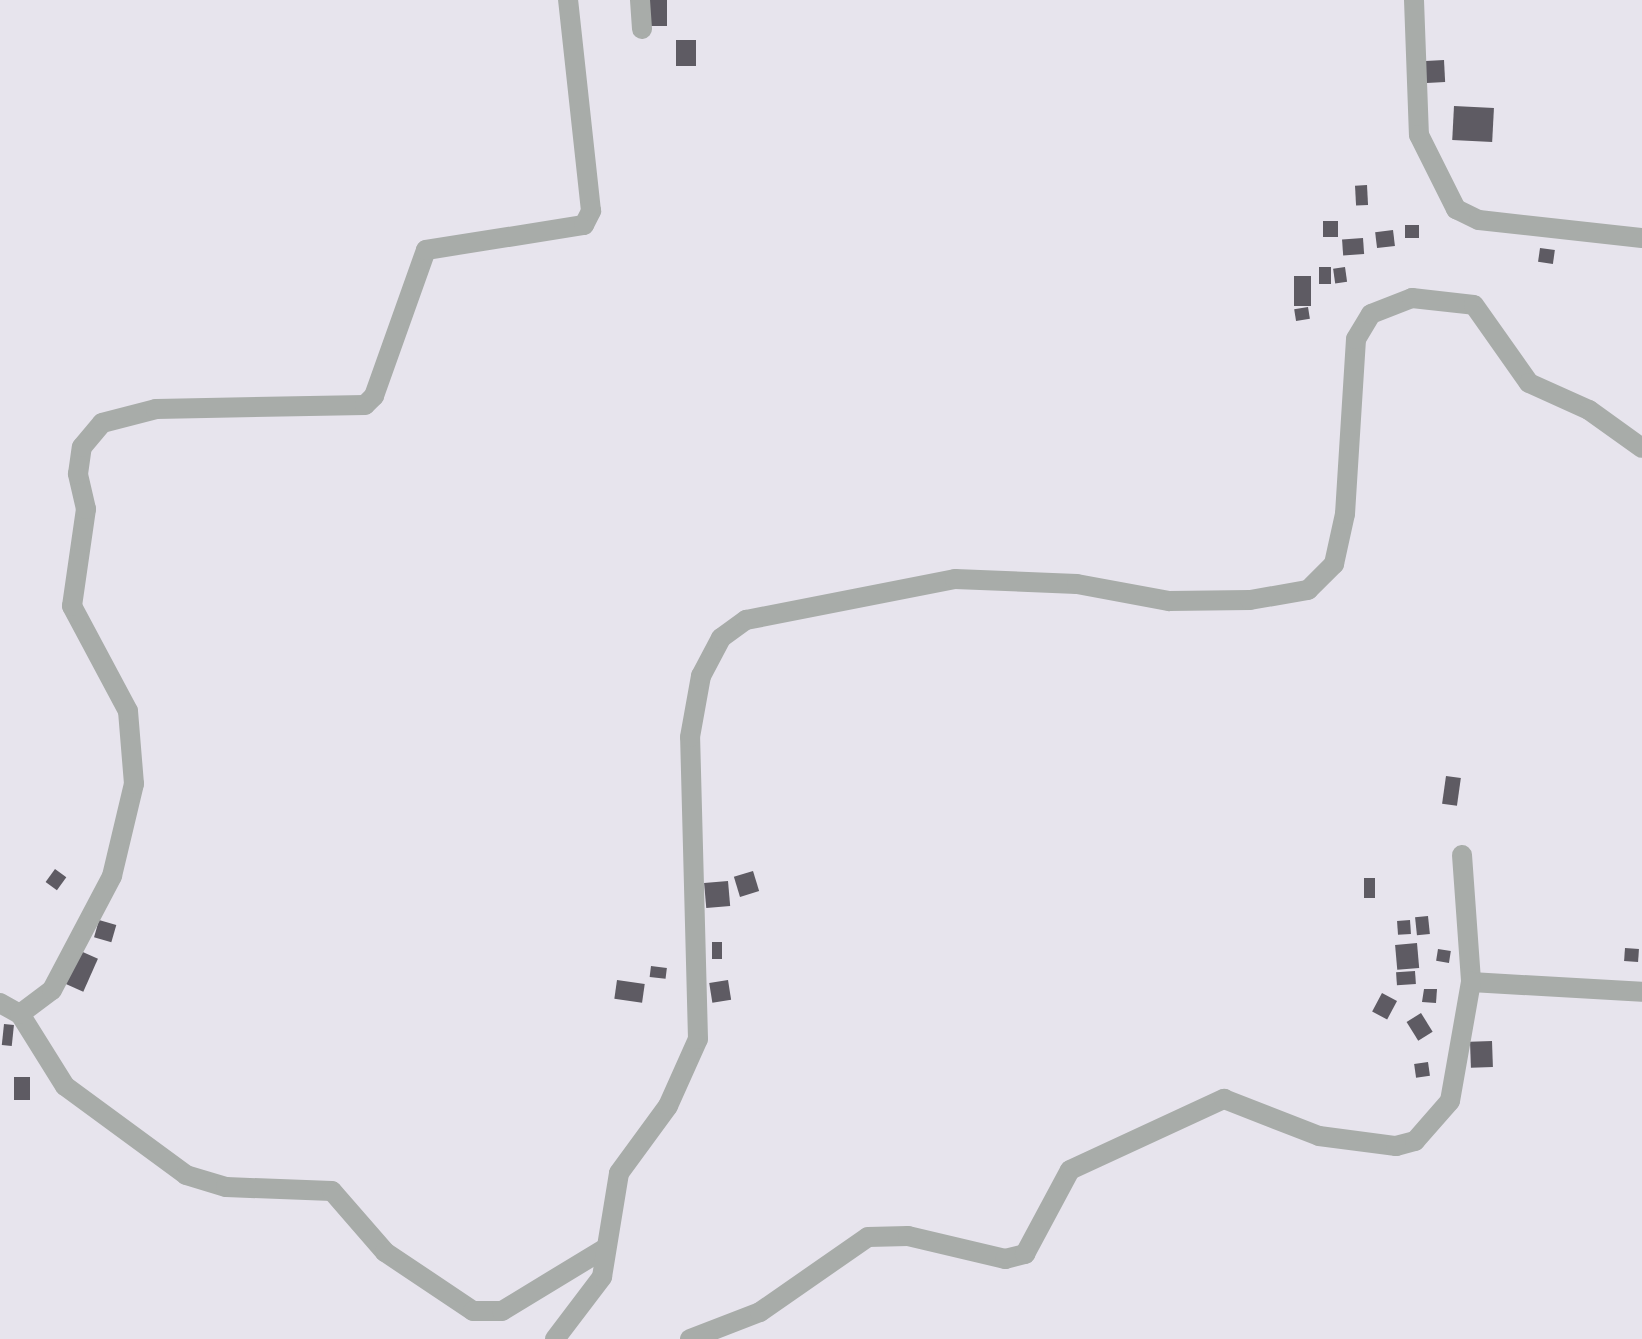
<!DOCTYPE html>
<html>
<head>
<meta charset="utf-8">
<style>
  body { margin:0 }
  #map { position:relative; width:1642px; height:1339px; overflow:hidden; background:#e7e4ed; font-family:Helvetica,sans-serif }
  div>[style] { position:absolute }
  .building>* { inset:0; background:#5e5b63; transform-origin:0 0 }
  .minor>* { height:20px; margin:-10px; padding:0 10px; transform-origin:10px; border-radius:10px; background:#a8aca9 }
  span { translate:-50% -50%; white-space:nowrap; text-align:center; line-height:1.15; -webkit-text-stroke:8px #e7e4ed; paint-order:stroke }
</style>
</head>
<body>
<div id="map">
  <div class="building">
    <i style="left:645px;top:0;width:22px;height:26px"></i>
    <i style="left:676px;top:40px;width:20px;height:26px"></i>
    <i style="left:1444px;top:60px;width:22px;height:23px;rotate:87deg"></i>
    <i style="left:1454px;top:106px;width:40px;height:34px;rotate:3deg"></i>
    <i style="left:1367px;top:185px;width:20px;height:12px;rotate:87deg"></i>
    <i style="left:1323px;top:221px;width:15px;height:16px"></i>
    <i style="left:1405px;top:225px;width:14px;height:13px"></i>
    <i style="left:1393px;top:230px;width:16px;height:18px;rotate:83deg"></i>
    <i style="left:1363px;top:238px;width:16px;height:21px;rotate:86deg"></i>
    <i style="left:1540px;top:248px;width:15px;height:14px;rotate:8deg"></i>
    <i style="left:1319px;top:267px;width:12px;height:17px"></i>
    <i style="left:1345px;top:267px;width:15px;height:12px;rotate:82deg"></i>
    <i style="left:1294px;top:276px;width:17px;height:30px"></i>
    <i style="left:1308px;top:307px;width:12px;height:14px;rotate:81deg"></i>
    <i style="left:1446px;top:776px;width:15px;height:28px;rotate:8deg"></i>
    <i style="left:55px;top:869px;width:14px;height:16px;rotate:36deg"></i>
    <i style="left:753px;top:871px;width:21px;height:20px;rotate:73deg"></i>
    <i style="left:1364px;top:878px;width:11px;height:20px"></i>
    <i style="left:728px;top:881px;width:25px;height:24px;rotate:85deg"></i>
    <i style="left:1428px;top:916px;width:18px;height:13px;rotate:84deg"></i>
    <i style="left:99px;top:920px;width:18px;height:18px;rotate:16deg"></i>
    <i style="left:1410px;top:920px;width:14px;height:13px;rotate:86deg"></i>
    <i style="left:712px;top:942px;width:10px;height:17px"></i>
    <i style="left:1417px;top:943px;width:25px;height:22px;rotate:85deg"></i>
    <i style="left:1625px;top:948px;width:14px;height:13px;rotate:4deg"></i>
    <i style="left:76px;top:949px;width:24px;height:36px;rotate:24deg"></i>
    <i style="left:1438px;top:949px;width:13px;height:12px;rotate:9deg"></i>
    <i style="left:651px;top:966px;width:16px;height:11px;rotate:7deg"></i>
    <i style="left:1415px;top:971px;width:13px;height:19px;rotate:86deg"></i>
    <i style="left:617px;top:980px;width:28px;height:19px;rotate:8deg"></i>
    <i style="left:728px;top:980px;width:20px;height:19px;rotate:81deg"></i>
    <i style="clip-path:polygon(1424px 989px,1437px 989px,1436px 1003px,1422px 1002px)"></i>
    <i style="left:1382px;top:993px;width:17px;height:21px;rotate:28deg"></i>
    <i style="left:1421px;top:1013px;width:22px;height:17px;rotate:58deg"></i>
    <i style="left:4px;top:1024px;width:10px;height:21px;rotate:6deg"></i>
    <i style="left:1492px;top:1041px;width:26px;height:22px;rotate:88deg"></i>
    <i style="left:1428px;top:1062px;width:14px;height:14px;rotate:82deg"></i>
    <i style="left:14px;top:1077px;width:16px;height:23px"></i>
  </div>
  <div class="minor">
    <i style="left:640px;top:0;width:29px;rotate:86deg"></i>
    <i style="left:1414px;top:0;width:135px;rotate:87.9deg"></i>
    <i style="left:1419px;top:135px;width:83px;rotate:63.4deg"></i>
    <i style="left:1456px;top:209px;width:25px;rotate:26deg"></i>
    <i style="left:1479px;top:220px;width:164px;rotate:6.3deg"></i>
    <i style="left:1462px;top:855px;width:127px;rotate:85.9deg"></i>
    <i style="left:1471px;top:982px;width:171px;rotate:3.3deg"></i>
    <i style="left:0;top:1003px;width:23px;rotate:29deg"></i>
    <i style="left:20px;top:1014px;width:85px;rotate:58deg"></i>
    <i style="left:65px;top:1086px;width:150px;rotate:36.3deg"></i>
    <i style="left:186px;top:1175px;width:42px;rotate:16.7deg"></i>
    <i style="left:226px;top:1187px;width:106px;rotate:2.2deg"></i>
    <i style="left:332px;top:1191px;width:81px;rotate:49deg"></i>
    <i style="left:385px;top:1252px;width:106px;rotate:33.8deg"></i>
    <i style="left:473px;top:1311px;width:29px"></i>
    <i style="left:502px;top:1311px;width:119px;rotate:-31.3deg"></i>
    <i style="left:20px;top:1014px;width:40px;rotate:-37deg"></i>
    <i style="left:52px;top:990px;width:129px;rotate:-62.2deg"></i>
    <i style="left:112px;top:876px;width:95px;rotate:-76.6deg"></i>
    <i style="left:134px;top:784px;width:73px;rotate:-94.7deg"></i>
    <i style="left:128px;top:711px;width:119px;rotate:-118.1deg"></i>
    <i style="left:72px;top:606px;width:98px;rotate:-81.8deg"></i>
    <i style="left:86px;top:509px;width:36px;rotate:-103deg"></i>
    <i style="left:78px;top:474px;width:27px;rotate:-82deg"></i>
    <i style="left:82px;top:447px;width:31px;rotate:-50deg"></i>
    <i style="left:102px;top:423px;width:56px;rotate:-14.5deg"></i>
    <i style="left:156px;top:409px;width:209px;rotate:-1.1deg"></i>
    <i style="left:365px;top:405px;width:13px;rotate:-45deg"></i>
    <i style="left:374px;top:396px;width:155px;rotate:-70.4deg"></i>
    <i style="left:426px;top:250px;width:160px;rotate:-9deg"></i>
    <i style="left:584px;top:225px;width:16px;rotate:-63deg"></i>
    <i style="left:591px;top:211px;width:212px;rotate:-96.2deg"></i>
    <i style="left:555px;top:1339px;width:78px;rotate:-52.8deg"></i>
    <i style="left:602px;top:1277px;width:105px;rotate:-80.7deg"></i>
    <i style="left:619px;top:1173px;width:83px;rotate:-53.8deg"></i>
    <i style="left:668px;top:1106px;width:73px;rotate:-65.9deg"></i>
    <i style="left:698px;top:1039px;width:302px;rotate:-91.5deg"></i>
    <i style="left:690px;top:737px;width:62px;rotate:-79.8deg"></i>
    <i style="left:701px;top:676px;width:43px;rotate:-62.2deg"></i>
    <i style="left:721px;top:638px;width:31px;rotate:-36deg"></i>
    <i style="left:746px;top:620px;width:213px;rotate:-11.1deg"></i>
    <i style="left:955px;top:579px;width:122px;rotate:2.3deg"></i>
    <i style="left:1077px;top:584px;width:94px;rotate:10.5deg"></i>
    <i style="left:1169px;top:601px;width:81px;rotate:-0.7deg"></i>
    <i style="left:1250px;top:600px;width:59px;rotate:-9.8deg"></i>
    <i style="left:1308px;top:590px;width:37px;rotate:-45deg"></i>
    <i style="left:1334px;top:564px;width:51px;rotate:-77.6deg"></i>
    <i style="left:1345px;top:514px;width:175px;rotate:-86.4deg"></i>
    <i style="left:1356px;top:339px;width:29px;rotate:-59deg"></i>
    <i style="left:1371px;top:314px;width:44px;rotate:-21.3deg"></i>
    <i style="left:1412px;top:298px;width:62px;rotate:6.4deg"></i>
    <i style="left:1474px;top:305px;width:95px;rotate:54.8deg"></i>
    <i style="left:1529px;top:383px;width:66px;rotate:24.2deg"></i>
    <i style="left:1589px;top:410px;width:65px;rotate:35.6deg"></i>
    <i style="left:690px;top:1339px;width:75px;rotate:-21.1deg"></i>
    <i style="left:760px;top:1312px;width:131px;rotate:-34.8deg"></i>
    <i style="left:868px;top:1237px;width:40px;rotate:-1.4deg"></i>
    <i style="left:908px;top:1236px;width:100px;rotate:13.3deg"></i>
    <i style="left:1005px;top:1259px;width:21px;rotate:-14deg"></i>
    <i style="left:1025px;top:1254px;width:95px;rotate:-61.8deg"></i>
    <i style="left:1070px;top:1170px;width:170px;rotate:-24.8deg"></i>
    <i style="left:1224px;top:1099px;width:102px;rotate:21.3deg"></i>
    <i style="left:1319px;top:1136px;width:78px;rotate:7.4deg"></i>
    <i style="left:1396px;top:1146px;width:20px;rotate:-15deg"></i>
    <i style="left:1415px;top:1141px;width:53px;rotate:-48.8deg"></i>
    <i style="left:1450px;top:1101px;width:121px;rotate:-80deg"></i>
  </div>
</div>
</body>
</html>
